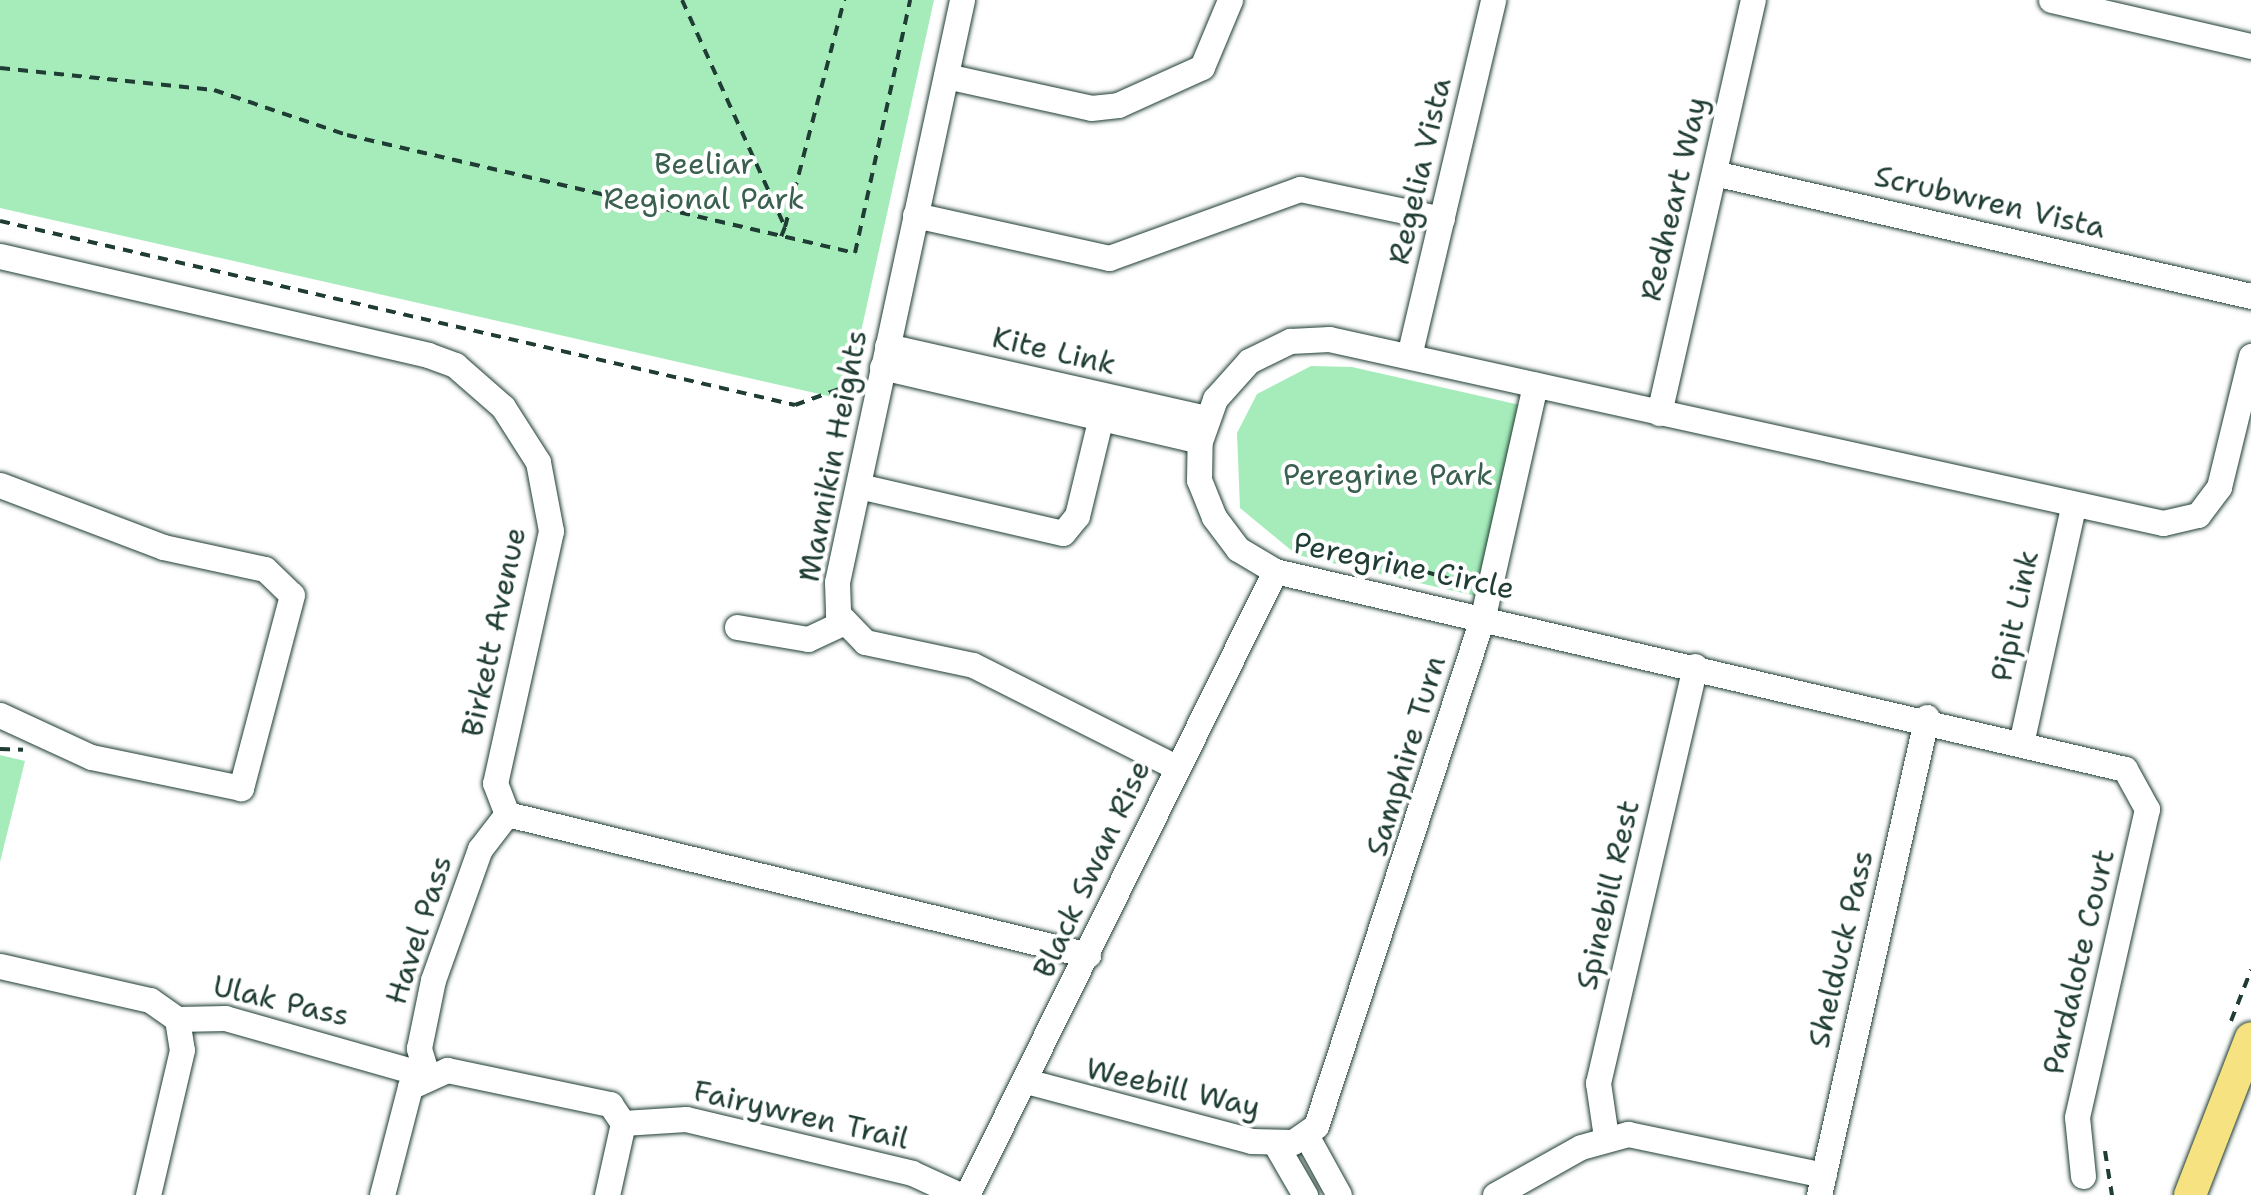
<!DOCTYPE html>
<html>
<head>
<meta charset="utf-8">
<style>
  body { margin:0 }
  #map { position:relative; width:2251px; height:1195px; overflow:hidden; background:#fff; font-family:"Shantell Sans",sans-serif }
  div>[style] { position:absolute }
  .green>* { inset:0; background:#a5ecba }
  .path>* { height:4px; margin-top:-2px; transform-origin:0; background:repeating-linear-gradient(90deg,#1f3d34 0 10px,transparent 0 18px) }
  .roads { filter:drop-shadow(0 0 2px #1f3d34) drop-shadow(0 0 2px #1f3d34) }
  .minor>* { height:25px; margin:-12.5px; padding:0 12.5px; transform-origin:12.5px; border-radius:12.5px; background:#fff }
  .major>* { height:32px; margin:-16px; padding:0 16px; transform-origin:16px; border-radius:16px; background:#f7e281 }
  span { translate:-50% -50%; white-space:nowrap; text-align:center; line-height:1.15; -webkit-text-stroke:8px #fff; paint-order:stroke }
  .park-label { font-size:30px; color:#3a604f }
  .street-label { font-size:30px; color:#1f3d34 }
</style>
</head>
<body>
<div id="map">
  <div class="green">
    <i style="clip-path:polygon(0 0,934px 0,846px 400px,0 208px)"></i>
    <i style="clip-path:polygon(1311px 366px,1352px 367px,1520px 405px,1476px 596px,1297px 555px,1240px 508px,1237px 433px,1257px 394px)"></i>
    <i style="clip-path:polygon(0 755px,25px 761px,0 862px)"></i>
  </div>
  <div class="path">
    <i style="left:682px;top:0;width:249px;rotate:65.6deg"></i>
    <i style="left:785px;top:227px;width:11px;rotate:112deg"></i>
    <i style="left:0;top:68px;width:215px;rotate:5.9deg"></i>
    <i style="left:214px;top:90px;width:140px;rotate:18.7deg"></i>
    <i style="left:347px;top:135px;width:522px;rotate:13.08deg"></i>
    <i style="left:855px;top:253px;width:259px;rotate:-77.7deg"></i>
    <i style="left:0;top:221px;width:816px;rotate:13.03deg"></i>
    <i style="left:795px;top:405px;width:64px;rotate:-20.1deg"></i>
    <i style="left:785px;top:227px;width:235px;rotate:-75.4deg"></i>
    <i style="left:1366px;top:569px;width:27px;rotate:-15deg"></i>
    <i style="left:1392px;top:562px;width:78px;rotate:16.3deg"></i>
    <i style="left:0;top:749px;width:23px;rotate:2deg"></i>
    <i style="left:2231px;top:1021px;width:55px;rotate:-68.6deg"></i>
    <i style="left:2105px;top:1151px;width:45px;rotate:81deg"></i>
  </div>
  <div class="roads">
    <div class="minor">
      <i style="left:962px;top:0;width:595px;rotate:102.12deg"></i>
      <i style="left:837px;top:582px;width:32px;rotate:88deg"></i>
      <i style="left:838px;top:614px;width:39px;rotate:46deg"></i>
      <i style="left:865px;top:642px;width:110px;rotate:12deg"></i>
      <i style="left:973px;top:665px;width:227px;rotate:26.7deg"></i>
      <i style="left:2051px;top:0;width:205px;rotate:13deg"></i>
      <i style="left:946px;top:76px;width:148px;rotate:12.4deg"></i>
      <i style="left:1091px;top:108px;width:27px;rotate:-6deg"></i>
      <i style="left:1118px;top:105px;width:92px;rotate:-24.3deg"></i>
      <i style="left:1202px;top:67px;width:73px;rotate:-67.3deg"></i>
      <i style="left:1714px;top:173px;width:551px;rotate:12.9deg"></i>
      <i style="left:915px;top:215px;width:199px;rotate:12.5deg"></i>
      <i style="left:1109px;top:258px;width:203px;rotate:-19.9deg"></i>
      <i style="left:1300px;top:189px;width:145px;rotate:11.9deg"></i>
      <i style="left:0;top:256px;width:439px;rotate:13deg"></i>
      <i style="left:428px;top:355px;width:29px;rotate:20deg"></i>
      <i style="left:455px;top:365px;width:64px;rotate:41.2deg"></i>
      <i style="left:503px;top:407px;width:65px;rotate:57.5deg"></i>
      <i style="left:538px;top:462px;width:70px;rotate:79.3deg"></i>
      <i style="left:551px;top:531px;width:258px;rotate:102.5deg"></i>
      <i style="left:495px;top:783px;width:33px;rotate:69deg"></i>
      <i style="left:507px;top:814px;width:598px;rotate:13.64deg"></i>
      <i style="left:887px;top:346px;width:327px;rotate:12.7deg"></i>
      <i style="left:1409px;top:356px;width:366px;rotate:-76.7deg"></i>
      <i style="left:882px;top:367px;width:326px;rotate:13.1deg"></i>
      <i style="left:1659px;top:413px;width:424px;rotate:-77.2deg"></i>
      <i style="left:0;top:485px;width:174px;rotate:20.8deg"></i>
      <i style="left:163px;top:547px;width:104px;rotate:12.2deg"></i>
      <i style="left:265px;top:569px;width:37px;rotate:44deg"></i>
      <i style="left:292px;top:595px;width:200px;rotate:104.8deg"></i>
      <i style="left:241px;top:788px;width:153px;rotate:-168.3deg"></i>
      <i style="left:91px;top:757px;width:100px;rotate:-155.2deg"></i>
      <i style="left:859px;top:486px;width:209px;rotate:13deg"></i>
      <i style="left:1063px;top:533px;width:22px;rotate:-51deg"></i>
      <i style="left:1077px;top:516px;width:123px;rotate:-76.4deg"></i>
      <i style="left:737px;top:627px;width:72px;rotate:9.6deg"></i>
      <i style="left:808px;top:639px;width:38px;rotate:-25deg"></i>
      <i style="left:2022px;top:739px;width:238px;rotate:-77.6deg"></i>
      <i style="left:0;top:966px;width:154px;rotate:12.8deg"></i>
      <i style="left:150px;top:1000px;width:33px;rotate:35deg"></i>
      <i style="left:177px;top:1019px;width:31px;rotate:81deg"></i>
      <i style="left:182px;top:1050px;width:149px;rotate:103.2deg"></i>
      <i style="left:177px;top:1019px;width:48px;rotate:-1.2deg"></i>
      <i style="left:225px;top:1018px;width:210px;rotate:15.8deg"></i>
      <i style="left:427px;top:1075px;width:28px;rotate:-107deg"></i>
      <i style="left:419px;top:1048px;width:69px;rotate:-78.4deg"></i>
      <i style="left:433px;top:980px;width:139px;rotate:-70.3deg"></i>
      <i style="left:480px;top:849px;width:44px;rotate:-52.4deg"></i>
      <i style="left:1026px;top:1081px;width:233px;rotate:14.9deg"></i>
      <i style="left:1251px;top:1141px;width:42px;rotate:1.4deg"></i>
      <i style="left:1293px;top:1142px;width:28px;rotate:-35deg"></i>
      <i style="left:1316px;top:1126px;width:537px;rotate:-71.87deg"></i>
      <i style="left:1483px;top:616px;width:237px;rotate:-77.3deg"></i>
      <i style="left:623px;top:1123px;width:63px;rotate:-3.6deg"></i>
      <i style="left:686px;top:1119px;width:232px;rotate:13.4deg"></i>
      <i style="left:912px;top:1173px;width:53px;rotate:24.6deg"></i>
      <i style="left:1306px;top:1135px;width:68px;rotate:61.2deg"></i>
      <i style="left:1606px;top:1137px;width:55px;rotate:-98.4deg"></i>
      <i style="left:1598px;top:1083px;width:428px;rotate:-76.9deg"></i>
      <i style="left:1276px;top:1145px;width:58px;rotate:59.9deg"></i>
      <i style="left:2083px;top:1176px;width:59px;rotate:-95.8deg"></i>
      <i style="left:2077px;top:1117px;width:316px;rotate:-77.2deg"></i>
      <i style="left:2147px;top:809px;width:46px;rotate:-118.8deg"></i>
      <i style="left:2125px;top:769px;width:873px;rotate:-166.89deg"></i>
      <i style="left:1275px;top:571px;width:43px;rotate:-149.3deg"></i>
      <i style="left:1238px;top:549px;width:40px;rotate:-127deg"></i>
      <i style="left:1214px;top:517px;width:40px;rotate:-112deg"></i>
      <i style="left:1199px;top:480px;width:39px;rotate:-89deg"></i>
      <i style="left:1200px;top:441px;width:45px;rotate:-70.3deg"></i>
      <i style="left:1215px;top:399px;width:51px;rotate:-48.2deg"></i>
      <i style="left:1249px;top:361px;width:46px;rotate:-26deg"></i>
      <i style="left:1290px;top:341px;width:39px;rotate:-3deg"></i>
      <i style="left:1329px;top:339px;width:854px;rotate:12.44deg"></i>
      <i style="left:2163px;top:523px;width:36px;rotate:-13deg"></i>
      <i style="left:2198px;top:515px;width:35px;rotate:-53deg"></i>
      <i style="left:2219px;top:487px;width:135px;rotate:-76.3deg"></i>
      <i style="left:382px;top:1195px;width:112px;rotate:-75.5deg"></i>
      <i style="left:410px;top:1087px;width:41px;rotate:-24.7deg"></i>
      <i style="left:447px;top:1070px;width:167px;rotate:11.8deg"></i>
      <i style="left:610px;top:1104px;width:23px;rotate:56deg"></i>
      <i style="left:623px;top:1123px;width:74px;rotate:102.5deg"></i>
      <i style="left:967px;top:1195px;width:696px;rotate:-63.73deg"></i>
      <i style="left:1495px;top:1195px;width:98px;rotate:-29.2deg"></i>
      <i style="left:1581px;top:1147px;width:49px;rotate:-15.5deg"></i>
      <i style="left:1628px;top:1134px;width:200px;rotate:11.8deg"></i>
      <i style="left:1819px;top:1195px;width:490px;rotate:-77.3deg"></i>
    </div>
    <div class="major">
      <i style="left:2190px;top:1195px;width:168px;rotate:-68.8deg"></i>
    </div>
  </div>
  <div class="park-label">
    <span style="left:704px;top:181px">Beeliar<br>Regional Park</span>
    <span style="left:1388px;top:475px">Peregrine Park</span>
  </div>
  <div class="street-label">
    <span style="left:1420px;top:171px;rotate:-77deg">Regelia Vista</span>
    <span style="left:1674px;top:199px;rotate:-77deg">Redheart Way</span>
    <span style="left:1990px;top:202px;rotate:13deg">Scrubwren Vista</span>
    <span style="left:1054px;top:351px;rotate:13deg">Kite Link</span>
    <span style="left:833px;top:456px;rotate:-79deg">Mannikin Heights</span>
    <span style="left:1404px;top:566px;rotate:12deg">Peregrine Circle</span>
    <span style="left:2015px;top:616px;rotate:-78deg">Pipit Link</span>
    <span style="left:494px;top:632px;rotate:-78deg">Birkett Avenue</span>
    <span style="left:1406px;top:756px;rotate:-73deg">Samphire Turn</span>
    <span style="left:1092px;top:869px;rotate:-65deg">Black Swan Rise</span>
    <span style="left:1608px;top:895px;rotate:-77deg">Spinebill Rest</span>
    <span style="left:419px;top:930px;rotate:-72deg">Havel Pass</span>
    <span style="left:1841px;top:949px;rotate:-77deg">Shelduck Pass</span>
    <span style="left:2079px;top:962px;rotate:-77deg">Pardalote Court</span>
    <span style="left:281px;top:1001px;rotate:13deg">Ulak Pass</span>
    <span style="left:1173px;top:1088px;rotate:13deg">Weebill Way</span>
    <span style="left:801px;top:1115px;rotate:13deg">Fairywren Trail</span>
  </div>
</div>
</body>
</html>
